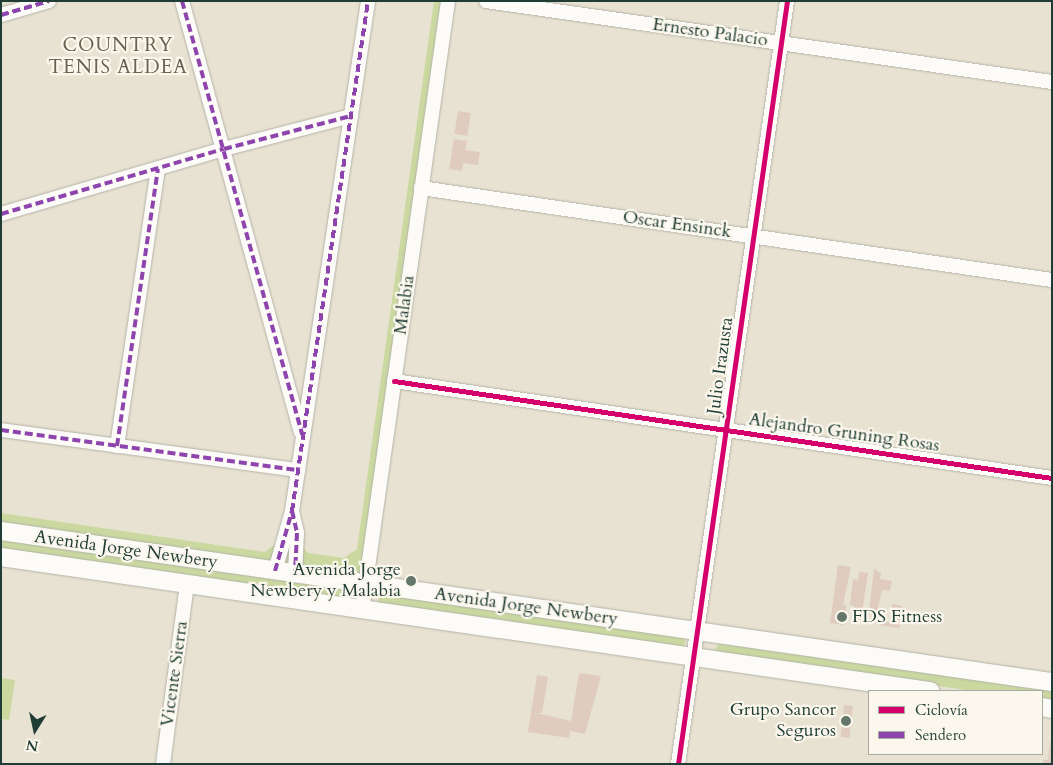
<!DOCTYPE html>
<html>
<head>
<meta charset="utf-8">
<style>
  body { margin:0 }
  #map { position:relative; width:1053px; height:765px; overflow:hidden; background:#e8e2d2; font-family:Cardo,serif }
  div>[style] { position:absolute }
  .green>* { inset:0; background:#cbd9a0 }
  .building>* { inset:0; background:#dfccbf; transform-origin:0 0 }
  .roads { filter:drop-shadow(0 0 1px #b3b3a8) drop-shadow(0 0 1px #b3b3a8) }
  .minor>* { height:14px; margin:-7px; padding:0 7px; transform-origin:7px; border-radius:7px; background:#fcfbf8 }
  .major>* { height:18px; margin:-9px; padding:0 9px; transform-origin:9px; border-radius:9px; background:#fcfbf8 }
  .quiet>* { height:4px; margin-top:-2px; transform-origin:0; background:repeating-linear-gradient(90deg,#8e44ad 0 8px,transparent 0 12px) }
  .cycleway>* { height:5px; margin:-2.5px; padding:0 2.5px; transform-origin:2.5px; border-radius:2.5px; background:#d6006c }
  .dots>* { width:14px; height:14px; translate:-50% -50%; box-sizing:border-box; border:2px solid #fbf7ec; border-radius:50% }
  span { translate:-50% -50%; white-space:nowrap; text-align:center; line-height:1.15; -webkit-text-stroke:4.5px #fbf7ec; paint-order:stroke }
  .street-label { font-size:18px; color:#1f3d34 }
  .poi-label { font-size:18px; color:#1f3d34 }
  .right { translate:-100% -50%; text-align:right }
  .left { translate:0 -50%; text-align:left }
  .neighbourhood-label { font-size:19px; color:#6c6253; letter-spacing:1px }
  .frame { position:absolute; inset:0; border:2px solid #1f3d34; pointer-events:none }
  .legend { position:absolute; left:868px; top:690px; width:175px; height:65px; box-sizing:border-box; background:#fbf7ec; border:1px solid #a3ada2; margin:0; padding:6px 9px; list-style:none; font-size:15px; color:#1f3d34 }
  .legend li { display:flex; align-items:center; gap:10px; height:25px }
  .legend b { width:25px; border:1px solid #a3ada2 }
  .north { position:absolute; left:10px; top:705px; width:50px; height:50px; -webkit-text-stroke:4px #fbf7ec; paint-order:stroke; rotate:190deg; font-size:14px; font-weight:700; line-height:20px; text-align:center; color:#1f3d34 }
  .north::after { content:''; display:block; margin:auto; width:18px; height:22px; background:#1f3d34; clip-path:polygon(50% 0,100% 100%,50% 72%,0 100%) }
</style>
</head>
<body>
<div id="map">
  <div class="green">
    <i style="clip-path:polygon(434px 1px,448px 1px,366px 584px,1px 531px,1px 513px,265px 552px,280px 540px,300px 543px,308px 553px,344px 558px,357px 549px)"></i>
    <i style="clip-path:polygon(1px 538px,343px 589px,344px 594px,341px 599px,1px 551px)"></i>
    <i style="clip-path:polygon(388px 594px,684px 637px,685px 643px,683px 648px,377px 603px,380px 596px)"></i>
    <i style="clip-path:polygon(721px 641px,1052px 689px,1052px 703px,1042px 701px,1042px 691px,973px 691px,722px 655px,715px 649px)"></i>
    <i style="clip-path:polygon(1px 678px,15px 680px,9px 720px,1px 719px)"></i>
  </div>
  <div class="building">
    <i style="left:458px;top:111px;width:13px;height:23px;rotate:9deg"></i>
    <i style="clip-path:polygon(454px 139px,467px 141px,465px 150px,480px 152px,478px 165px,463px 163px,462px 171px,449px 169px)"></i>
    <i style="clip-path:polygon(838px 565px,851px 567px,843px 605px,846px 605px,844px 625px,830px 623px)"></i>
    <i style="clip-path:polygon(874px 569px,881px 573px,880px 579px,892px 581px,890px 591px,882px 590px,877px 612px,869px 610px)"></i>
    <i style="clip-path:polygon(859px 572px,868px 573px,861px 620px,852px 619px,854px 606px,850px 605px,853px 579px,858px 580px)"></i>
    <i style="clip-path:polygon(892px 604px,902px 606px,899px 628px,878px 625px,879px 621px,890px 622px)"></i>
    <i style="clip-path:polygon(579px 673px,601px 676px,585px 734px,570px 731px,569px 738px,528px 732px,537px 675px,548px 677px,542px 713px,537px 713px,571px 721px)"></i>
    <i style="left:844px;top:705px;width:9px;height:32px;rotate:6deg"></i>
    <i style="clip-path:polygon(1050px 739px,1052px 764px,1043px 764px,1043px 760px,1048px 760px)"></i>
  </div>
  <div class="roads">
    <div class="minor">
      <i style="left:182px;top:1px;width:447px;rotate:74.6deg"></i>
      <i style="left:486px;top:1px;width:572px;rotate:8.14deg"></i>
      <i style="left:1px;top:15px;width:50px;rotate:-16.3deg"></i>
      <i style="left:421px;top:188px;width:638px;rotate:8.3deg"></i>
      <i style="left:1px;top:214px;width:232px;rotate:-16.3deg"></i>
      <i style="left:224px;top:149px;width:131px;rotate:-14.6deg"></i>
      <i style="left:394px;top:381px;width:665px;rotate:8.39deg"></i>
      <i style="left:1px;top:430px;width:300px;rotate:7.7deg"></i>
      <i style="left:117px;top:446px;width:280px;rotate:-81.6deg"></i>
      <i style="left:292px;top:511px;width:23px;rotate:77deg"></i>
      <i style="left:297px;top:533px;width:41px;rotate:92.8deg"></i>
      <i style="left:275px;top:571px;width:62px;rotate:-74.2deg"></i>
      <i style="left:292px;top:511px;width:516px;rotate:-81.52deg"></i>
      <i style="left:362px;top:610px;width:615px;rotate:-81.96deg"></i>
      <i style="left:163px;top:764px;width:182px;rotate:-82.4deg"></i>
      <i style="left:678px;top:764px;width:771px;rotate:-81.87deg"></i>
    </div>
    <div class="major">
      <i style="left:1px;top:531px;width:1062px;rotate:8.18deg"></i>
      <i style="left:1px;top:557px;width:939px;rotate:8.21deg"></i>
      <i style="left:1042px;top:707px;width:10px;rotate:11deg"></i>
    </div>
  </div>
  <div class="quiet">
    <i style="left:182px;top:1px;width:450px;rotate:74.5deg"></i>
    <i style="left:1px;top:15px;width:50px;rotate:-16.3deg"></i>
    <i style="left:1px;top:214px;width:232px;rotate:-16.3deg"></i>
    <i style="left:224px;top:149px;width:131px;rotate:-14.6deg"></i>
    <i style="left:1px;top:430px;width:300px;rotate:7.7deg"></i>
    <i style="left:117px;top:446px;width:280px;rotate:-81.6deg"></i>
    <i style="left:292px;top:511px;width:23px;rotate:77deg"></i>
    <i style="left:297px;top:533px;width:41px;rotate:92.8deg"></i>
    <i style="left:275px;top:571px;width:62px;rotate:-74.2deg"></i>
    <i style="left:292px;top:511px;width:516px;rotate:-81.52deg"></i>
  </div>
  <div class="cycleway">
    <i style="left:394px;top:381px;width:665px;rotate:8.39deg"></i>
    <i style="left:678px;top:764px;width:771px;rotate:-81.87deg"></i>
  </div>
  <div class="dots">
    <i style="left:411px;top:581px;background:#65776b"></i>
    <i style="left:842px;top:617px;background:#65776b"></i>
    <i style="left:846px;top:721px;background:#65776b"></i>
  </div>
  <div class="street-label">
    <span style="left:710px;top:33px;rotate:8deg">Ernesto Palacio</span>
    <span style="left:677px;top:225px;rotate:8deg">Oscar Ensinck</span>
    <span style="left:405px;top:305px;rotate:-82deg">Malabia</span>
    <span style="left:721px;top:366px;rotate:-82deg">Julio Irazusta</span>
    <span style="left:844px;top:433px;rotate:8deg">Alejandro Gruning Rosas</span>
    <span style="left:126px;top:550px;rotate:8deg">Avenida Jorge Newbery</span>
    <span style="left:526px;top:607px;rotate:8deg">Avenida Jorge Newbery</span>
    <span style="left:175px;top:674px;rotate:-82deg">Vicente Sierra</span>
  </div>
  <div class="poi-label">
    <span class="right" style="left:401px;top:581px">Avenida Jorge<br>Newbery y Malabia</span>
    <span class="left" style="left:852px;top:617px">FDS Fitness</span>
    <span class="right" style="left:836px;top:721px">Grupo Sancor<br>Seguros</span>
  </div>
  <div class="neighbourhood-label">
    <span style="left:118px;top:57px">COUNTRY<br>TENIS ALDEA</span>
  </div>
  <div class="frame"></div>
  <ul class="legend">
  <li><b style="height:6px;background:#d6006c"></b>Ciclovía</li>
  <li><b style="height:6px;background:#8e44ad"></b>Sendero</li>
  </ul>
  <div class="north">N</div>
</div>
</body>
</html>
